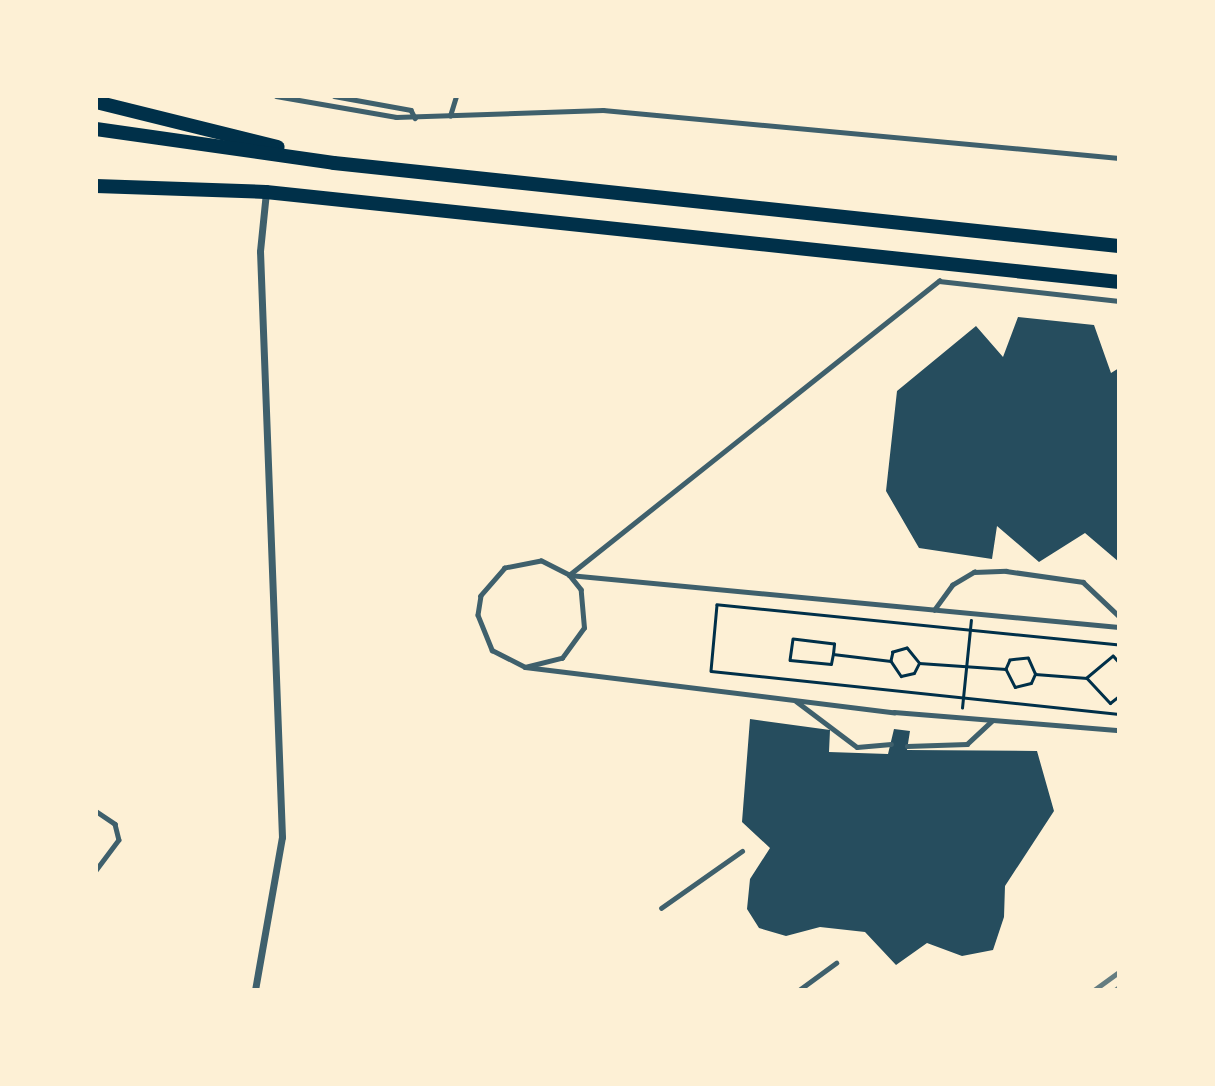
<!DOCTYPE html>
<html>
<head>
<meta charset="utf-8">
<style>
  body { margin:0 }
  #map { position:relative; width:1215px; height:1086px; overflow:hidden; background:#fdf0d5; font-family:"Zilla Slab",serif }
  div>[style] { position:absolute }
  .building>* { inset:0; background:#264d5e }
  .path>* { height:2.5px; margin:-1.25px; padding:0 1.25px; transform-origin:1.25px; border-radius:1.25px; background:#003049 }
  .service>* { height:4.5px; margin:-2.25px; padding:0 2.25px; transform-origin:2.25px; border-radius:2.25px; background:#3f606c }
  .minor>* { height:7px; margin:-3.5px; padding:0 3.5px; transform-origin:3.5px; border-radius:3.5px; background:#3f606c }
  .primary>* { height:14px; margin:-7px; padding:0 7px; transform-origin:7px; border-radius:7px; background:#003049 }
  .rail>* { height:4.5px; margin:-2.25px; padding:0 2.25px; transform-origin:2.25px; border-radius:2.25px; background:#657d81 }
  span { translate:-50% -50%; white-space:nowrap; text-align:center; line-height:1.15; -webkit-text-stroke:5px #fdf0d5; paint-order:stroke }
  .frame { position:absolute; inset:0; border:98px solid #fdf0d5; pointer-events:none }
</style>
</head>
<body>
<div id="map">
  <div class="building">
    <i style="clip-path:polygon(1018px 317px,1094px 325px,1111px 373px,1119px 368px,1119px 562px,1085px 533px,1039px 562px,997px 526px,992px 559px,919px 548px,886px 491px,897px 391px,976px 326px,1003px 357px)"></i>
    <i style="clip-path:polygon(750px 719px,830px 730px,829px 752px,888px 754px,894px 729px,910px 731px,907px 750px,1037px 751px,1054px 811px,1005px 886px,1004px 917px,993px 950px,962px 956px,927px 943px,896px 965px,865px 932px,820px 927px,786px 936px,759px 928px,747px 909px,750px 879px,770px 848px,742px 822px)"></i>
  </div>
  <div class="path">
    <i style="left:1119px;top:645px;width:404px;rotate:-174.3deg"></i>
    <i style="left:717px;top:605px;width:66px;rotate:95.2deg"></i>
    <i style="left:711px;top:671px;width:410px;rotate:6deg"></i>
    <i style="left:833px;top:654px;width:10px;rotate:-84deg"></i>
    <i style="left:834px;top:644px;width:41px;rotate:-173deg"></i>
    <i style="left:793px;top:639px;width:21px;rotate:98deg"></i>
    <i style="left:790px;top:660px;width:41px;rotate:5.6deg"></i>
    <i style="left:831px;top:664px;width:10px;rotate:-79deg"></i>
    <i style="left:833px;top:654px;width:58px;rotate:6.9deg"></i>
    <i style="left:919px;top:663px;width:19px;rotate:-129deg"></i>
    <i style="left:907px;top:648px;width:15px;rotate:164deg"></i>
    <i style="left:893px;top:652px;width:9px;rotate:103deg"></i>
    <i style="left:891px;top:661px;width:18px;rotate:56deg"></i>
    <i style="left:901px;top:676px;width:13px;rotate:-13deg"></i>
    <i style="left:914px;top:673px;width:11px;rotate:-63deg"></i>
    <i style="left:919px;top:663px;width:87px;rotate:3.9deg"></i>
    <i style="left:1119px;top:663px;width:9px;rotate:-131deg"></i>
    <i style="left:1113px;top:656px;width:34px;rotate:140deg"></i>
    <i style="left:1087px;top:678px;width:34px;rotate:47deg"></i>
    <i style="left:1110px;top:703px;width:11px;rotate:-38deg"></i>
    <i style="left:1035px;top:674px;width:17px;rotate:-114deg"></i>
    <i style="left:1028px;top:658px;width:18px;rotate:174deg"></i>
    <i style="left:1010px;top:660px;width:10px;rotate:114deg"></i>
    <i style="left:1006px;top:669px;width:20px;rotate:63deg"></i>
    <i style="left:1015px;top:687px;width:16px;rotate:-14deg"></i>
    <i style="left:1031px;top:683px;width:10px;rotate:-66deg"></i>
    <i style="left:1035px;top:674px;width:52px;rotate:4.4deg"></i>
    <i style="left:962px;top:708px;width:88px;rotate:-84.2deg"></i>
  </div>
  <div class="service">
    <i style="left:276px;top:96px;width:122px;rotate:9.9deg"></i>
    <i style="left:396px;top:117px;width:207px;rotate:-1.9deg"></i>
    <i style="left:603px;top:110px;width:518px;rotate:5.31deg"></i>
    <i style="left:334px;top:96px;width:78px;rotate:10.3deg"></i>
    <i style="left:411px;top:110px;width:9px;rotate:63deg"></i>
    <i style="left:450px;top:116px;width:21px;rotate:-73deg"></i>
    <i style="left:569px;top:575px;width:473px;rotate:-38.5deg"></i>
    <i style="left:939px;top:281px;width:181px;rotate:6.3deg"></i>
    <i style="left:569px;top:575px;width:552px;rotate:5.4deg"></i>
    <i style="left:934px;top:610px;width:31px;rotate:-54deg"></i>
    <i style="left:952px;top:585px;width:26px;rotate:-31deg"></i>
    <i style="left:974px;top:572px;width:32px;rotate:-2deg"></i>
    <i style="left:1006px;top:571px;width:78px;rotate:8.1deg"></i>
    <i style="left:1083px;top:582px;width:50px;rotate:43.4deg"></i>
    <i style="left:525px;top:667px;width:38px;rotate:-14deg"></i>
    <i style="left:562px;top:658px;width:37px;rotate:-54deg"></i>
    <i style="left:584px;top:628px;width:38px;rotate:-95deg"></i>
    <i style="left:581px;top:590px;width:19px;rotate:-129deg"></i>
    <i style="left:569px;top:575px;width:31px;rotate:-153deg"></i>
    <i style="left:541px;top:561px;width:37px;rotate:169deg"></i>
    <i style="left:505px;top:568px;width:37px;rotate:131deg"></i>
    <i style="left:481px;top:596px;width:19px;rotate:99deg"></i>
    <i style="left:478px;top:615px;width:38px;rotate:68deg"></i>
    <i style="left:492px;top:650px;width:37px;rotate:27deg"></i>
    <i style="left:525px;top:667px;width:372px;rotate:7deg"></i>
    <i style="left:894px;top:712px;width:226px;rotate:4.6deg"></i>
    <i style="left:796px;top:701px;width:76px;rotate:37deg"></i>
    <i style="left:857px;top:747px;width:34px;rotate:-5deg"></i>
    <i style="left:907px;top:746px;width:60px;rotate:-1.9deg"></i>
    <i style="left:967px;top:744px;width:34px;rotate:-43deg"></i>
    <i style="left:96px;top:811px;width:23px;rotate:34deg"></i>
    <i style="left:115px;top:824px;width:16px;rotate:76deg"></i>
    <i style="left:119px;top:840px;width:39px;rotate:127deg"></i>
    <i style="left:661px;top:908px;width:99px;rotate:-35.1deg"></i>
    <i style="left:799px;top:990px;width:46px;rotate:-36.1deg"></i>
  </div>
  <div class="minor">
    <i style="left:255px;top:990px;width:155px;rotate:-80deg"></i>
    <i style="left:282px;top:837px;width:586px;rotate:-92.15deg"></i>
    <i style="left:260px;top:251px;width:59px;rotate:-84.2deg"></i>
  </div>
  <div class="primary">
    <i style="left:96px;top:102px;width:187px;rotate:13.9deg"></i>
    <i style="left:96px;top:129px;width:240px;rotate:8.1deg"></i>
    <i style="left:334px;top:163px;width:789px;rotate:6.04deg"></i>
    <i style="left:96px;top:186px;width:170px;rotate:2deg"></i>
    <i style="left:266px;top:192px;width:858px;rotate:6.02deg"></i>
  </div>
  <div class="rail">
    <i style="left:1094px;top:990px;width:31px;rotate:-36deg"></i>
    <i style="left:1115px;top:990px;width:5px;rotate:-37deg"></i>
  </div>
  <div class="frame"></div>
</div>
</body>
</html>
